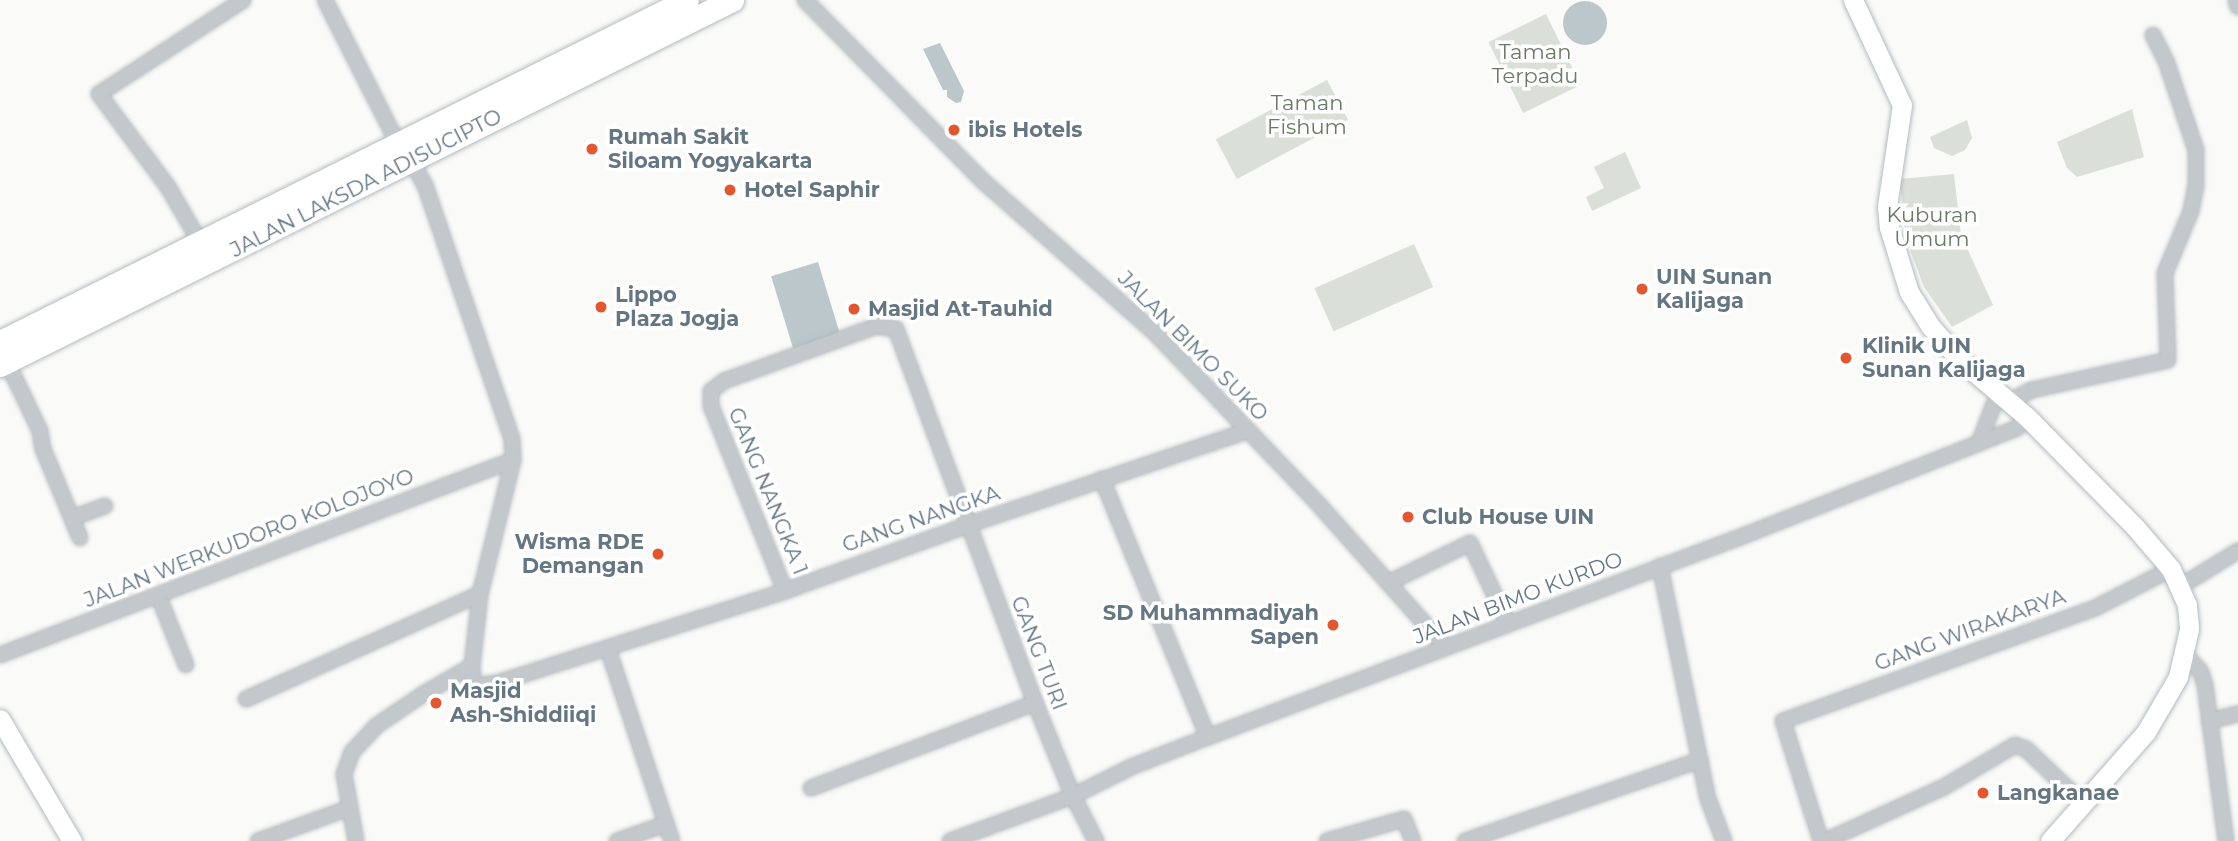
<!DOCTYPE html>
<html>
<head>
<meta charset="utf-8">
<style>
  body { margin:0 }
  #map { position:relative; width:2238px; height:841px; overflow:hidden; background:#fafaf8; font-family:Montserrat,sans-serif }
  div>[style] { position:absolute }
  .green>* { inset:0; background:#dadfd7; transform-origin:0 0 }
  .water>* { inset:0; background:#bbc7cb; transform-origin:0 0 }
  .round { border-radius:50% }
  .roads { filter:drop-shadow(0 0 2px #b3babf) drop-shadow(0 0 2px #b3babf) }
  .minor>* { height:14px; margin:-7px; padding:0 7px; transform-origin:7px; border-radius:7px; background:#c3c8cc }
  .secondary>* { height:19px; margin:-9.5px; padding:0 9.5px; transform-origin:9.5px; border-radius:9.5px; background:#fff }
  .primary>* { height:23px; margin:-11.5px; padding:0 11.5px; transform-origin:11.5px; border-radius:11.5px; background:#fff }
  .dots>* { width:19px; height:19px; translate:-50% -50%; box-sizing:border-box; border:4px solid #fff; border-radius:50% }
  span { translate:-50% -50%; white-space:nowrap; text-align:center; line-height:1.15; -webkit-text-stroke:7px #fff; paint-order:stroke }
  .park-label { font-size:21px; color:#687a64 }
  .poi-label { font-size:21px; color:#657683; font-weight:700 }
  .left { translate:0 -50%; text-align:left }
  .right { translate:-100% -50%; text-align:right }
  .street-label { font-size:21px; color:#657683 }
</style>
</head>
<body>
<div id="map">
  <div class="green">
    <i style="left:1546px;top:14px;width:79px;height:64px;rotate:64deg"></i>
    <i style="left:1327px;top:80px;width:45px;height:126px;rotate:62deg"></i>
    <i style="clip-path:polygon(2132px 109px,2144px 157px,2077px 177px,2067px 168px,2057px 142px)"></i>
    <i style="clip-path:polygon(1967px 120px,1972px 138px,1965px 150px,1952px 156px,1934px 148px,1930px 137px)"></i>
    <i style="clip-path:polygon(1625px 152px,1641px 188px,1592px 211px,1586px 197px,1604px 188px,1594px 167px)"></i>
    <i style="clip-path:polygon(1954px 174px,1961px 235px,1993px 305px,1952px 327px,1924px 287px,1905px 236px,1900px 179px)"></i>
    <i style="left:1414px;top:244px;width:47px;height:109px;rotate:66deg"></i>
  </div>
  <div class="water">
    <i class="round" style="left:1563px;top:1px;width:44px;height:44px"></i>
    <i style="clip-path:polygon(940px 43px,964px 91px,961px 102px,956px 103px,947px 97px,947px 90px,943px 90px,923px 49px)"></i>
    <i style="left:818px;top:262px;width:77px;height:49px;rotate:73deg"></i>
  </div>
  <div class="roads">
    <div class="minor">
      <i style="left:325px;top:0;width:161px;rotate:63.1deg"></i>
      <i style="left:805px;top:0;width:257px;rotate:45.5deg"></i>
      <i style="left:985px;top:183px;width:225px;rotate:41.4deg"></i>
      <i style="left:1154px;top:332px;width:242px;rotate:46.3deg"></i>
      <i style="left:1321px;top:507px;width:188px;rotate:48.4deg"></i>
      <i style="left:2236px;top:0;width:7px;rotate:74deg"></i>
      <i style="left:411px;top:160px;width:29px;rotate:61deg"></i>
      <i style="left:425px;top:185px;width:268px;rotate:71.1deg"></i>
      <i style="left:512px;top:439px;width:21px;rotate:87deg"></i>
      <i style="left:513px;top:460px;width:138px;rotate:103.8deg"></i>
      <i style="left:480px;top:594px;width:72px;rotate:96.3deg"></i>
      <i style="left:472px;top:666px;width:16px;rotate:86deg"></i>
      <i style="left:473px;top:682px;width:6px;rotate:45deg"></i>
      <i style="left:477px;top:686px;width:20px;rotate:-9deg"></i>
      <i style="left:497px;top:683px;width:302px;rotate:-17.7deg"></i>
      <i style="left:785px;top:591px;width:195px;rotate:-19.8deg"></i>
      <i style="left:968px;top:525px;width:295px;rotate:-18.6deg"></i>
      <i style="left:200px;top:242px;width:64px;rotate:-120.2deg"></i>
      <i style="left:168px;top:187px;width:116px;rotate:-126.6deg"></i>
      <i style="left:99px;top:94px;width:172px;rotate:-33.1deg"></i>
      <i style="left:7px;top:362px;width:76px;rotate:64.4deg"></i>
      <i style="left:40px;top:431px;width:18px;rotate:81deg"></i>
      <i style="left:43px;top:449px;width:96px;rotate:67.4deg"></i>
      <i style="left:2008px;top:402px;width:27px;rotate:-27deg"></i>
      <i style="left:2032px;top:390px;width:139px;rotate:-12.4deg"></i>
      <i style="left:2168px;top:360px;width:87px;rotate:-92deg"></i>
      <i style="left:2165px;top:273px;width:67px;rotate:-67.2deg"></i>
      <i style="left:2191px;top:211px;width:26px;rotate:-79deg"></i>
      <i style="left:2196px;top:185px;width:35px;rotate:-90deg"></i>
      <i style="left:2196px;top:150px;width:94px;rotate:-108.6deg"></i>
      <i style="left:2166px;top:61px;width:29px;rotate:-117deg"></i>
      <i style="left:1979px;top:443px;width:40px;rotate:-69deg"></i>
      <i style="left:1993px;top:406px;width:13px;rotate:-48deg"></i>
      <i style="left:1102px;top:479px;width:279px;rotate:67.7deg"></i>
      <i style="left:72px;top:518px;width:35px;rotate:-20deg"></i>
      <i style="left:1660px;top:566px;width:238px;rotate:78.4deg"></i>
      <i style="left:1708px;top:799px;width:45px;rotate:69.1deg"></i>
      <i style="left:1388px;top:583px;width:91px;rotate:-26deg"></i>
      <i style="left:1470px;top:543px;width:89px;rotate:64.6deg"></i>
      <i style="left:2181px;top:586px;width:67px;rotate:-31.6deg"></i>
      <i style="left:785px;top:591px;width:199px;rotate:-111.8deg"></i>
      <i style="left:711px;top:406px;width:15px;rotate:-90deg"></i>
      <i style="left:711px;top:391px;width:16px;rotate:-38deg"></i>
      <i style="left:724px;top:381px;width:163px;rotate:-19.8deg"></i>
      <i style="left:877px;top:326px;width:19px;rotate:9deg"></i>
      <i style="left:896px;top:329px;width:399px;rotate:69.6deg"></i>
      <i style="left:1035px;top:703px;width:100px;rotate:67.8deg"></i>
      <i style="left:1073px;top:796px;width:51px;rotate:62.9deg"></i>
      <i style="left:158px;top:595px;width:75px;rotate:68.2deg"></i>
      <i style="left:608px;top:649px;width:202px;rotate:71.6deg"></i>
      <i style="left:2185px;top:654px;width:24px;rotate:48deg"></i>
      <i style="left:2201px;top:672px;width:14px;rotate:73deg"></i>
      <i style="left:2205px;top:685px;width:157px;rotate:82.3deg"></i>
      <i style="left:0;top:655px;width:549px;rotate:-20.81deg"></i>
      <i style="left:246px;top:699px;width:256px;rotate:-24.2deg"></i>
      <i style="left:2209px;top:721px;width:30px;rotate:-14deg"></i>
      <i style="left:811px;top:788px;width:240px;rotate:-20.8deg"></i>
      <i style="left:258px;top:841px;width:97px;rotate:-19.9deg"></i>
      <i style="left:356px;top:841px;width:68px;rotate:-100.2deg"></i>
      <i style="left:344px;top:774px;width:23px;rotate:-70deg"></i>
      <i style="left:352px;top:752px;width:35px;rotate:-47deg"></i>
      <i style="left:376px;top:726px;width:59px;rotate:-34deg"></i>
      <i style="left:425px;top:693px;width:54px;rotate:-29.9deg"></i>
      <i style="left:617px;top:841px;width:52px;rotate:-19.1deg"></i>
      <i style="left:950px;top:841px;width:131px;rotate:-20.1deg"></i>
      <i style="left:1073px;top:796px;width:65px;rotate:-26.6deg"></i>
      <i style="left:1131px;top:767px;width:83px;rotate:-21.3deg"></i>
      <i style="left:1208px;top:737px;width:572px;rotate:-20.59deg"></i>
      <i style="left:1743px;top:536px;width:254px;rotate:-21.5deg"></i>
      <i style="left:1979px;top:443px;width:41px;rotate:-21.5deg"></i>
      <i style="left:2017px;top:428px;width:15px;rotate:-48deg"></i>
      <i style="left:1327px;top:841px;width:80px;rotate:-15.9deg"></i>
      <i style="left:1404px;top:819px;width:24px;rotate:68deg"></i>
      <i style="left:1465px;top:841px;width:249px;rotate:-19deg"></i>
      <i style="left:1821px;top:841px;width:126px;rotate:-107.6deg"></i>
      <i style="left:1783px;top:721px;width:332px;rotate:-19.9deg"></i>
      <i style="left:2095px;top:608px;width:85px;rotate:-27.2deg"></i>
      <i style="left:1825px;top:841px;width:131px;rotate:-24.4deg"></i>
      <i style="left:1944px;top:787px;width:82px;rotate:-30.6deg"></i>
      <i style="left:2015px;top:745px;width:12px;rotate:20deg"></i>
      <i style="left:2026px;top:749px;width:80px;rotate:43.5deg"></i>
    </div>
    <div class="secondary">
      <i style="left:1853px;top:0;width:116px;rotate:65deg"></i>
      <i style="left:1902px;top:105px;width:102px;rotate:98.4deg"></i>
      <i style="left:1887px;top:206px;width:21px;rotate:85deg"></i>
      <i style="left:1889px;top:227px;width:68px;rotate:72.9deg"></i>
      <i style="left:1909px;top:292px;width:40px;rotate:58deg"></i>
      <i style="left:1930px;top:326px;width:44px;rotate:48.7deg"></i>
      <i style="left:1959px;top:359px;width:89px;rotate:40.5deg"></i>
      <i style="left:2027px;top:417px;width:154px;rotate:45.5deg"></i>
      <i style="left:2135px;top:527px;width:55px;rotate:49.4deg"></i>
      <i style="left:2171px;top:569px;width:39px;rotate:66deg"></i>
      <i style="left:2187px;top:605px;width:24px;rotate:85deg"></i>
      <i style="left:2189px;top:629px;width:49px;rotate:102.9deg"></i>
      <i style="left:2178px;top:677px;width:64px;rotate:120.2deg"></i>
      <i style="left:2146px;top:732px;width:145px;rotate:131.4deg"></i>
      <i style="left:0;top:719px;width:142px;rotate:59.5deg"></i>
    </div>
    <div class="primary">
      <i style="left:0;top:342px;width:767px;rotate:-26.46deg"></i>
      <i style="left:0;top:365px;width:818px;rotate:-26.5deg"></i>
    </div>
  </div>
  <div class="dots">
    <i style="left:954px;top:130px;background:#e4572e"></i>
    <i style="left:592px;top:149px;background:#e4572e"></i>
    <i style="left:730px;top:190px;background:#e4572e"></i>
    <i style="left:1642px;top:289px;background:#e4572e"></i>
    <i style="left:601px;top:307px;background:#e4572e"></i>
    <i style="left:854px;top:309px;background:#e4572e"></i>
    <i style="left:1846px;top:358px;background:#e4572e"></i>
    <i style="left:1408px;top:517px;background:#e4572e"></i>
    <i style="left:658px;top:554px;background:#e4572e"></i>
    <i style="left:1333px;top:625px;background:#e4572e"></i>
    <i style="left:436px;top:703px;background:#e4572e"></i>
    <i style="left:1983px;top:793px;background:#e4572e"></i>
  </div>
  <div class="park-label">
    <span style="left:1535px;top:64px">Taman<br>Terpadu</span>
    <span style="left:1307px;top:115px">Taman<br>Fishum</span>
    <span style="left:1932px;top:227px">Kuburan<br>Umum</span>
  </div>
  <div class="poi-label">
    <span class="left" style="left:968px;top:130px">ibis Hotels</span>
    <span class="left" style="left:608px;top:149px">Rumah Sakit<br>Siloam Yogyakarta</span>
    <span class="left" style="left:744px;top:190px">Hotel Saphir</span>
    <span class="left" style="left:1656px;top:289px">UIN Sunan<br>Kalijaga</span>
    <span class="left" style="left:615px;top:307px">Lippo<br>Plaza Jogja</span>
    <span class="left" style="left:868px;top:309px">Masjid At-Tauhid</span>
    <span class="left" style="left:1862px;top:358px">Klinik UIN<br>Sunan Kalijaga</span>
    <span class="left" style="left:1422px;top:517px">Club House UIN</span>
    <span class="right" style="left:644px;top:554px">Wisma RDE<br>Demangan</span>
    <span class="right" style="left:1319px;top:625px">SD Muhammadiyah<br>Sapen</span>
    <span class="left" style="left:450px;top:703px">Masjid<br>Ash-Shiddiiqi</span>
    <span class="left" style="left:1997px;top:793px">Langkanae</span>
  </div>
  <div class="street-label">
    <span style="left:366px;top:183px;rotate:-27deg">JALAN LAKSDA ADISUCIPTO</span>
    <span style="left:1193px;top:346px;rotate:45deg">JALAN BIMO SUKO</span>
    <span style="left:768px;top:491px;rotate:68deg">GANG NANGKA 1</span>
    <span style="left:921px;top:519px;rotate:-19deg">GANG NANGKA</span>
    <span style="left:249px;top:538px;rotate:-21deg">JALAN WERKUDORO KOLOJOYO</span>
    <span style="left:1518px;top:598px;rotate:-21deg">JALAN BIMO KURDO</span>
    <span style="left:1970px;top:630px;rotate:-20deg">GANG WIRAKARYA</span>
    <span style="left:1039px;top:653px;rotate:69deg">GANG TURI</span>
  </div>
</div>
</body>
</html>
